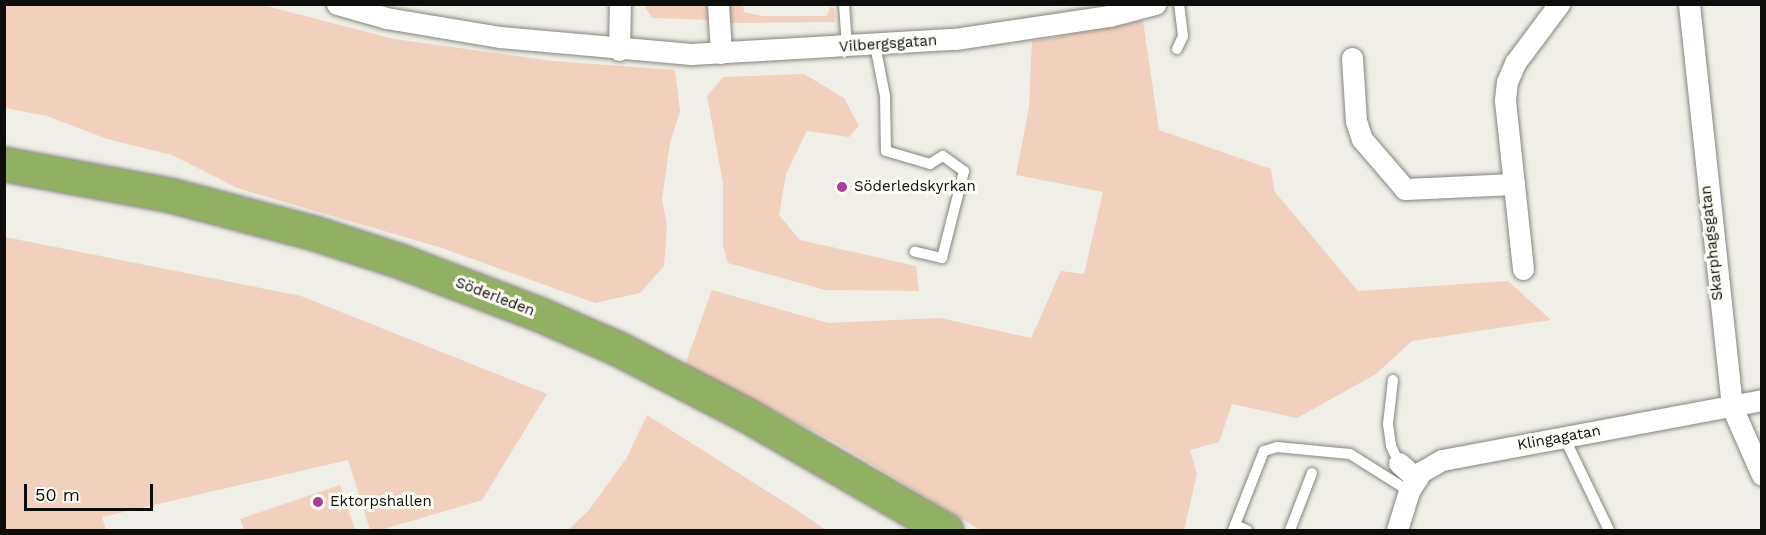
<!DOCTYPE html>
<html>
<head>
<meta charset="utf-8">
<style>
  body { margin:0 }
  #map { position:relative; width:1766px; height:535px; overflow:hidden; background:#efefe7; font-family:"Work Sans",sans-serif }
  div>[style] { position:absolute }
  .green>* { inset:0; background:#f1d0be }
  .roads { filter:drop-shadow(0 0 2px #86857e) drop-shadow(0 0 2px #86857e) }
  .service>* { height:10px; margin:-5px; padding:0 5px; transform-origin:5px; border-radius:5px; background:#fff }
  .minor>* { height:21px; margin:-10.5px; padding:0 10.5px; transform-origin:10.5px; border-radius:10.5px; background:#fff }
  .trunk>* { height:33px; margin:-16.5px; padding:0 16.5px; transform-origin:16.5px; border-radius:16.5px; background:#92b064 }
  .dots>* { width:16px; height:16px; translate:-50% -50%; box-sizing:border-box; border:3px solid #fdfcf4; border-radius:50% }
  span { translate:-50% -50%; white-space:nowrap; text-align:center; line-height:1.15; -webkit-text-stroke:6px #fdfcf4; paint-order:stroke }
  .street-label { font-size:15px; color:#0d0d0b }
  .poi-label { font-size:15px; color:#0d0d0b }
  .left { translate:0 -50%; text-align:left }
  .frame { position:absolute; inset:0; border:6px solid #0d0d0b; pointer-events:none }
  .scale { position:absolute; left:24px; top:484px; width:129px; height:27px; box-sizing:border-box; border:3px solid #0d0d0b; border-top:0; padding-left:8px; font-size:18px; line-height:21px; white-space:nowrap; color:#0d0d0b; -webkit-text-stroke:4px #fdfcf4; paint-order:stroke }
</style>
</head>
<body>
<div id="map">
  <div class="green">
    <i style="clip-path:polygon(4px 5px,263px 5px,394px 39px,553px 61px,675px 70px,680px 111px,670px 143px,662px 199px,667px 226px,664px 266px,640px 293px,595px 303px,442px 248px,237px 188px,172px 155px,107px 139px,47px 116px,5px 108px)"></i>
    <i style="clip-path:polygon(644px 5px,709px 5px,710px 20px,652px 18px)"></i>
    <i style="clip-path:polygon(726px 5px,743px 5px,744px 12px,762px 16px,827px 16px,830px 7px,834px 8px,835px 22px,727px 23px)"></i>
    <i style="clip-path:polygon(1143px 21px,1159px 130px,1271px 169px,1274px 191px,1358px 291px,1508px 281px,1551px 320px,1412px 341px,1376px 374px,1297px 418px,1232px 404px,1219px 442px,1190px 450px,1197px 474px,1184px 530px,980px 530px,837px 443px,685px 365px,712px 290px,828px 323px,940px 318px,1031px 338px,1061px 271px,1084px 274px,1103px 192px,1016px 175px,1029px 107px,1032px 41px)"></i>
    <i style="clip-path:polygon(804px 74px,844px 98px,859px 126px,849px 137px,807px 131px,786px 174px,779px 215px,800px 240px,916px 266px,919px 291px,825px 290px,728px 263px,723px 246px,723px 183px,707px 96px,723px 77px)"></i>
    <i style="clip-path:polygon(5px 237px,301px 296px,547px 394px,482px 500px,381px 530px,370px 530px,348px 460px,102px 517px,106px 530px,5px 530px)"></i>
    <i style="clip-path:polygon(647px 415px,792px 507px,826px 530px,568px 530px,589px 510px,626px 459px)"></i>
    <i style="clip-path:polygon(340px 485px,355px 530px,244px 530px,240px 519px)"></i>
  </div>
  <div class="roads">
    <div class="service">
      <i style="left:844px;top:4px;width:43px;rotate:86deg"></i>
      <i style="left:875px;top:45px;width:52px;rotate:78.9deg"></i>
      <i style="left:885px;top:96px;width:55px;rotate:89deg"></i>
      <i style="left:886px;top:151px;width:46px;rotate:16.5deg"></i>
      <i style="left:930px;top:164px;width:15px;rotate:-32deg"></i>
      <i style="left:943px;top:156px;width:26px;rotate:36deg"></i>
      <i style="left:964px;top:171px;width:90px;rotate:104.2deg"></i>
      <i style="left:942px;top:258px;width:28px;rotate:-167deg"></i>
      <i style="left:1177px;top:49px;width:14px;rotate:-65deg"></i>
      <i style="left:1183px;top:36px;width:32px;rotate:-97deg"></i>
      <i style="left:1393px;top:380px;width:44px;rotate:96.5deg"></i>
      <i style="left:1388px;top:424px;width:22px;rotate:82deg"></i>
      <i style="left:1391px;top:446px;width:19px;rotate:65deg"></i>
      <i style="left:1564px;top:437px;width:103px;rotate:64.2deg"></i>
      <i style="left:1235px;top:525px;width:13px;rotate:23deg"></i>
      <i style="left:1233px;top:530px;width:85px;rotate:-68.6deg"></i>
      <i style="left:1264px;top:451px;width:14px;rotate:-17deg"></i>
      <i style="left:1277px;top:447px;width:73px;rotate:5.5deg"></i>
      <i style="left:1350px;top:454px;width:70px;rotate:32.1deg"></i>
      <i style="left:1290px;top:530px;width:61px;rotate:-68.9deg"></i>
    </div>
    <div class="minor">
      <i style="left:337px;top:4px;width:51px;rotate:15.9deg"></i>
      <i style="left:386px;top:18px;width:116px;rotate:9.5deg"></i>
      <i style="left:500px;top:37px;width:192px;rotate:5.1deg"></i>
      <i style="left:691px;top:54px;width:264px;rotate:-3.3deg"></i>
      <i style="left:955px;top:39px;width:156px;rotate:-8.5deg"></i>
      <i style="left:1109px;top:16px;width:48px;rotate:-14.6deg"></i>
      <i style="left:718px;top:4px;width:49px;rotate:86.5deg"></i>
      <i style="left:1689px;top:4px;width:405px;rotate:83.9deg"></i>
      <i style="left:1732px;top:407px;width:74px;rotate:66.2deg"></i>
      <i style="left:619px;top:50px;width:46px;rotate:-88.8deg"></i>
      <i style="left:1352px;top:58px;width:63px;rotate:86.4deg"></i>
      <i style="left:1356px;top:121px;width:19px;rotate:72deg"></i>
      <i style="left:1362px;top:139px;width:66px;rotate:49.3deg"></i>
      <i style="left:1405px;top:189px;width:109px;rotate:-2.6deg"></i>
      <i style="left:1523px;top:269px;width:170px;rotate:-96.1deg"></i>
      <i style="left:1505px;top:100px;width:18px;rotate:-84deg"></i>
      <i style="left:1507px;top:82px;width:21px;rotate:-67deg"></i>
      <i style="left:1515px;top:63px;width:74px;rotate:-53.3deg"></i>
      <i style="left:1399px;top:463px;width:24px;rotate:42deg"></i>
      <i style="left:1397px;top:530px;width:41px;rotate:-72.9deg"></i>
      <i style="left:1409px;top:491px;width:22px;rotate:-58deg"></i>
      <i style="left:1421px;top:472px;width:24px;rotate:-30deg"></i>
      <i style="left:1442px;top:460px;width:326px;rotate:-10.6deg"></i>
    </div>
    <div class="trunk">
      <i style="left:4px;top:164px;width:169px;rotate:10.6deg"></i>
      <i style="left:170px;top:195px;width:149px;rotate:14.8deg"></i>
      <i style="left:314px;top:233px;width:90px;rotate:18deg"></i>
      <i style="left:400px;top:261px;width:149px;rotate:20.9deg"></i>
      <i style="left:539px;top:314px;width:85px;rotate:23.6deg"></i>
      <i style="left:617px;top:348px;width:144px;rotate:27.3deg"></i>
      <i style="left:745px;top:414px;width:232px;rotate:30deg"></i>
    </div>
  </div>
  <div class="dots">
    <i style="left:842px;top:187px;background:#ad3d99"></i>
    <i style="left:318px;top:502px;background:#ad3d99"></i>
  </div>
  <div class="street-label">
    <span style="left:888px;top:44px;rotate:-4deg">Vilbergsgatan</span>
    <span style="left:1712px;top:243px;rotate:-96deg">Skarphagsgatan</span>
    <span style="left:495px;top:297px;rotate:21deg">Söderleden</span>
    <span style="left:1559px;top:438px;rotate:-10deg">Klingagatan</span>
  </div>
  <div class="poi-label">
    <span class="left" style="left:854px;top:187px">Söderledskyrkan</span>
    <span class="left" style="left:330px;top:502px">Ektorpshallen</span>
  </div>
  <div class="frame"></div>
  <div class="scale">50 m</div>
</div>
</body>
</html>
